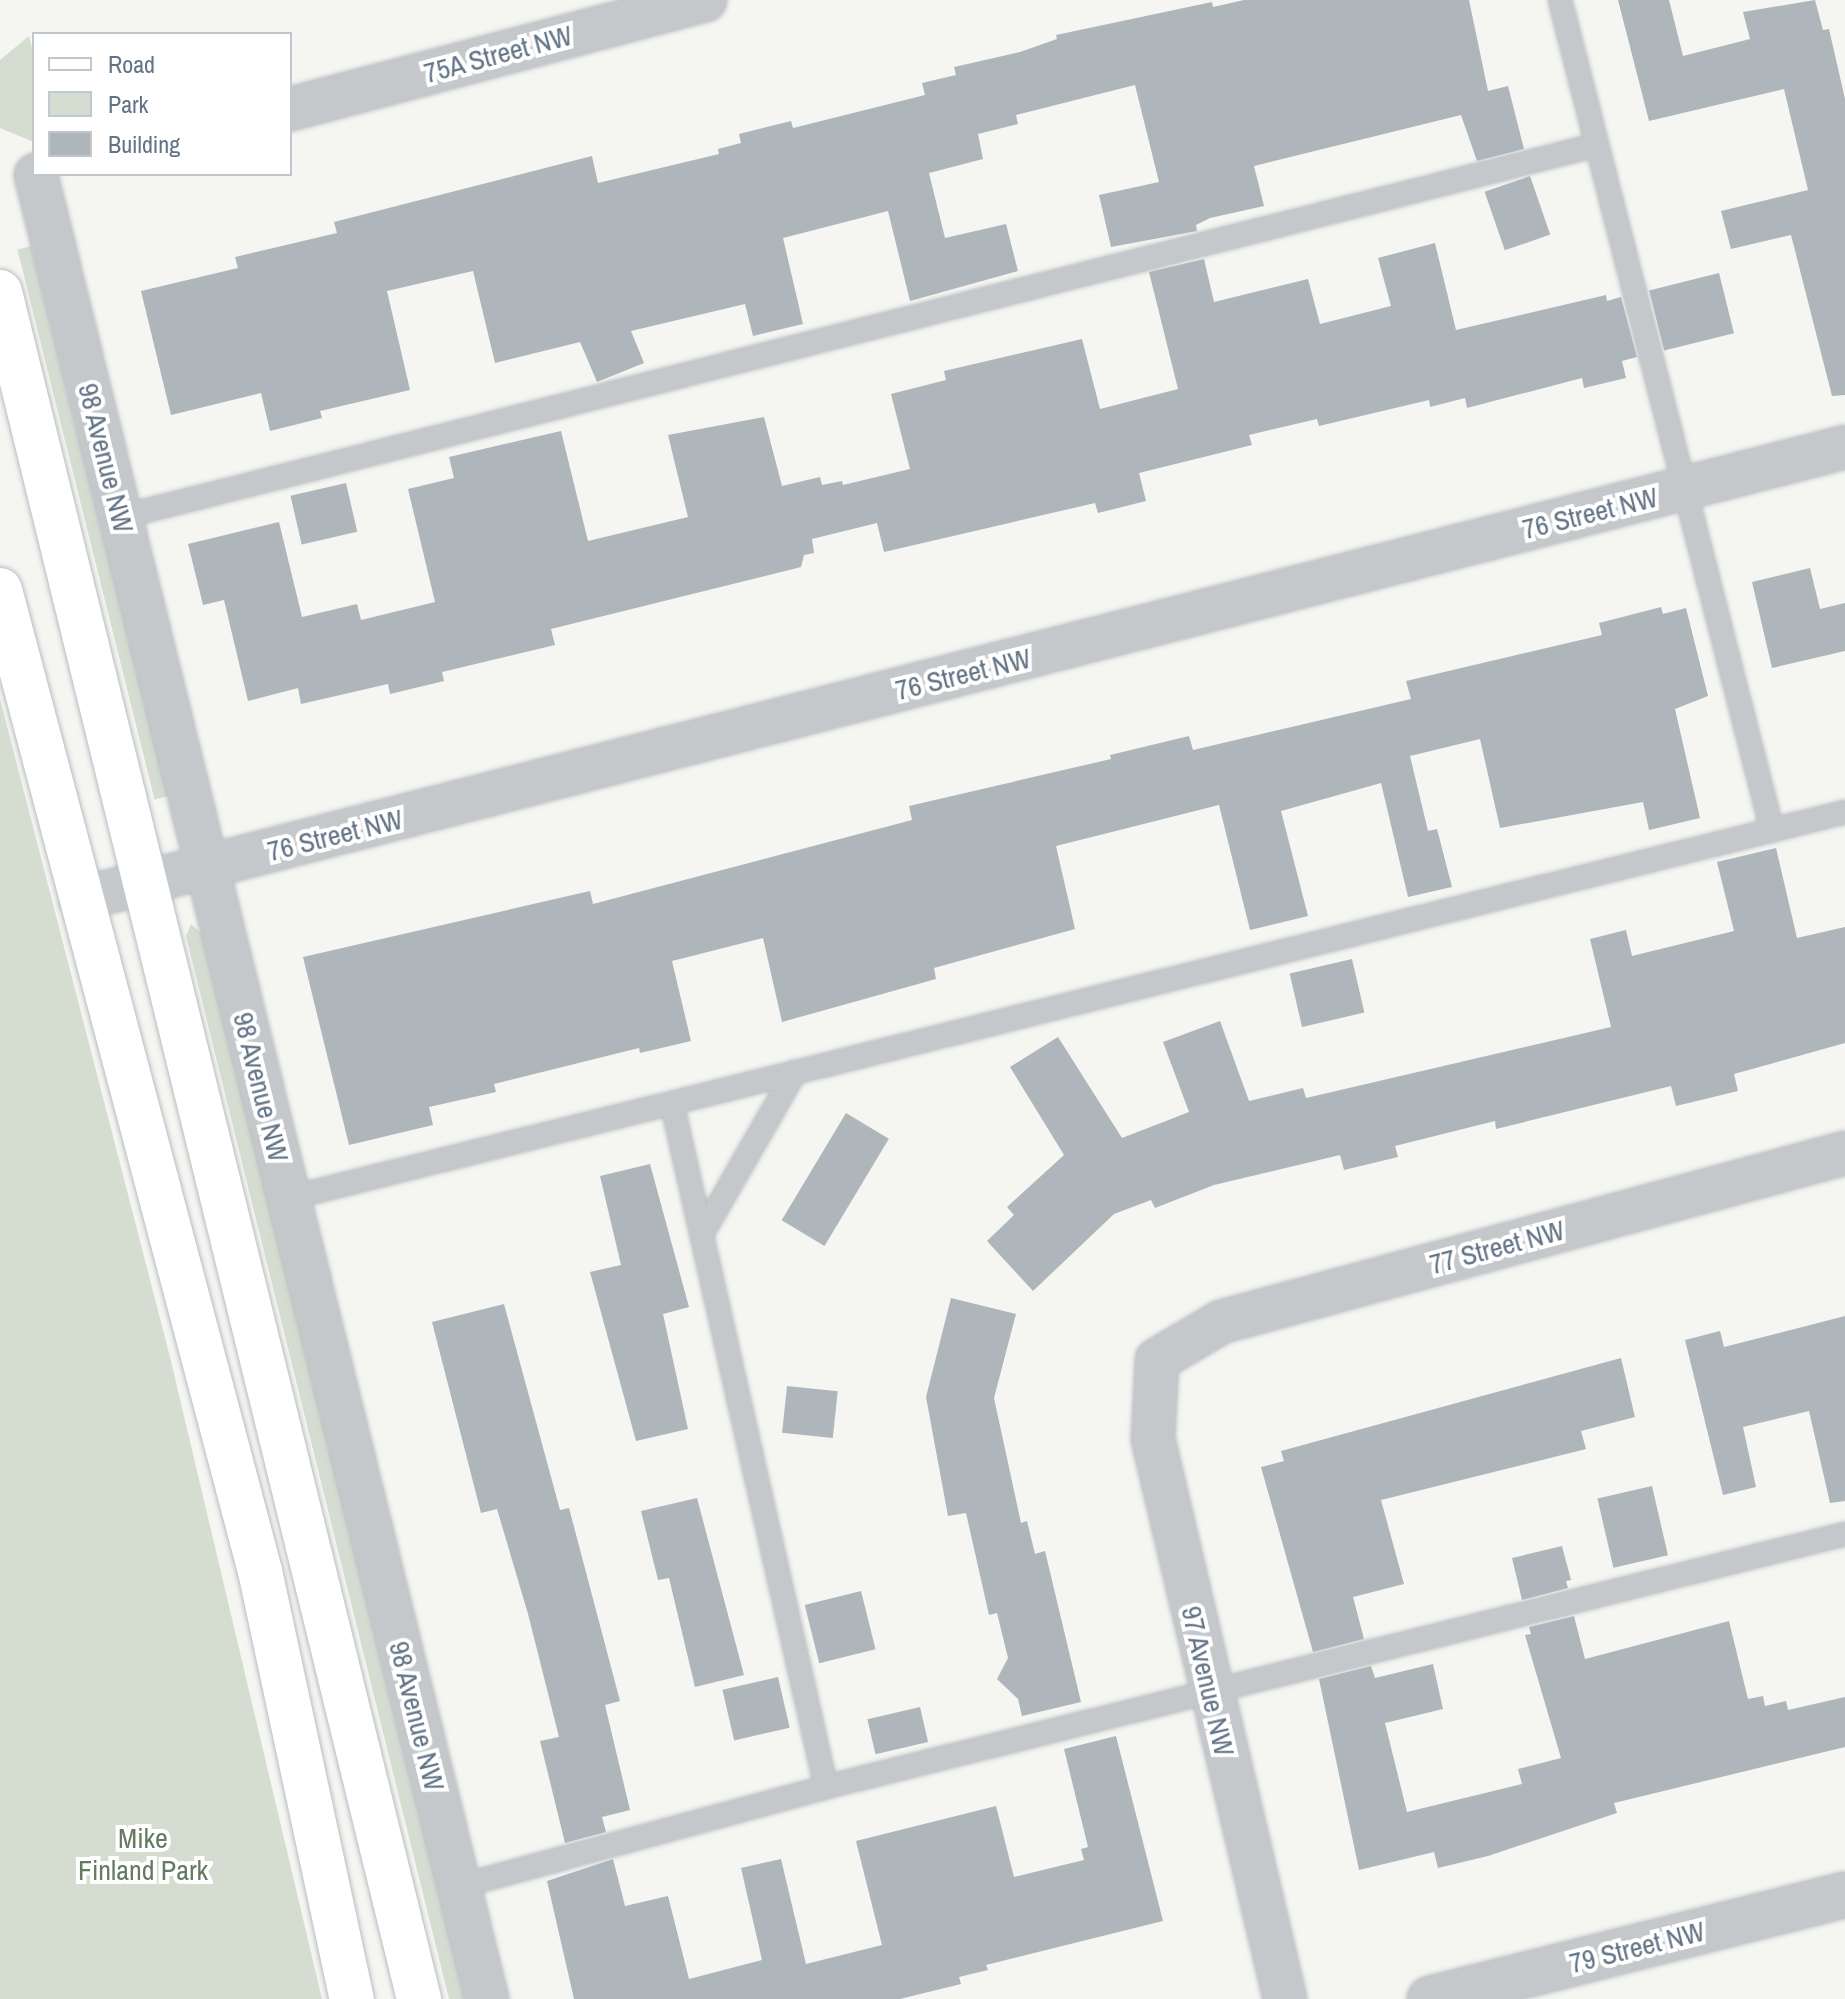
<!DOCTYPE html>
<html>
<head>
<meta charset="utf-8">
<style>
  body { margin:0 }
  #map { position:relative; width:1845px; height:1999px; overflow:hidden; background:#f5f5f1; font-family:"Archivo Narrow",sans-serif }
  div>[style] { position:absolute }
  .green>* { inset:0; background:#d5ddd1; transform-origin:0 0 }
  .building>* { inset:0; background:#aeb6bc; transform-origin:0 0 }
  .roads { filter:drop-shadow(0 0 2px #b8bdc2) drop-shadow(0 0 2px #b8bdc2) }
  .service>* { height:22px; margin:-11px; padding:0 11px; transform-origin:11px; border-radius:11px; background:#c4c8cb }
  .minor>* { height:42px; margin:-21px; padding:0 21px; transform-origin:21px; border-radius:21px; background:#c4c8cb }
  .tertiary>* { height:44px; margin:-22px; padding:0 22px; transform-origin:22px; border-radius:22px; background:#c4c8cb }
  .secondary>* { height:44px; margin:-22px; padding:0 22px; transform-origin:22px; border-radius:22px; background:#fff }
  span { translate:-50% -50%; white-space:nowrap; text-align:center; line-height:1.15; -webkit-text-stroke:8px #fff; paint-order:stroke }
  .street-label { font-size:28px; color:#617385 }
  .park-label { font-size:28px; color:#657b61 }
  .legend { position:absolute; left:32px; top:32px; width:260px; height:144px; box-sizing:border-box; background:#fff; border:2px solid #c0c7ce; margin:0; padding:10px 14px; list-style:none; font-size:24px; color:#617385 }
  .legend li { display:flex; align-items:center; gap:16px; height:40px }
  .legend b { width:40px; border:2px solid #c0c7ce }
</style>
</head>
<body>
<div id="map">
  <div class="green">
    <i style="clip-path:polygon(29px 36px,34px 55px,34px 142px,0 128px,0 60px)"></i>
    <i style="left:31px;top:246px;width:567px;height:14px;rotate:76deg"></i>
    <i style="clip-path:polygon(0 699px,170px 1357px,322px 1999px,0 1999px)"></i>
    <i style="clip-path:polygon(191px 924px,202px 934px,465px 1999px,449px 1999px,186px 936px)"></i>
  </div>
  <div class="building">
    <i style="clip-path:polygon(1244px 0,1469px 0,1488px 91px,1508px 86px,1524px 149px,1477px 161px,1461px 115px,1254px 166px,1264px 206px,1210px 218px,1196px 225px,1197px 231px,1111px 247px,1099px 195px,1159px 182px,1135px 85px,1016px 115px,1018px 124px,978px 134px,983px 159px,929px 173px,945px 238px,1006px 224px,1018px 271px,910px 301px,888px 211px,783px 238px,803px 324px,753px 336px,745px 304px,631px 331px,644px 363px,597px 382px,580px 342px,495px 363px,473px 271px,387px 291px,410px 390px,320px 411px,322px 418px,270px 431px,261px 393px,171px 415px,141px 291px,238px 268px,235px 257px,337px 233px,334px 222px,592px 156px,598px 183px,719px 154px,718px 149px,741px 143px,739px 134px,791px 121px,793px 128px,925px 95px,922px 83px,956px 75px,954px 67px,1020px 52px,1057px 39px,1056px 35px,1212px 2px,1213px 7px)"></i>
    <i style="clip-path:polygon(1618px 0,1669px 0,1683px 56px,1750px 39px,1743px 12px,1815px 0,1823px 30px,1829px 29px,1845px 99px,1845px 395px,1832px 396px,1791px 235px,1731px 249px,1721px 211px,1808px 190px,1784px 89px,1649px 121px)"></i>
    <i style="left:1530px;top:176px;width:62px;height:48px;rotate:71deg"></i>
    <i style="clip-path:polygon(1435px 243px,1456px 330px,1606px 295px,1607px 301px,1621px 297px,1637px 357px,1622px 361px,1626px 378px,1584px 388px,1582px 378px,1467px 408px,1465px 398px,1430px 407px,1429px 400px,1319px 426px,1317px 419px,1249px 435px,1252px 445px,1139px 473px,1146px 501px,1098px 513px,1095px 503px,884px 552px,877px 523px,812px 539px,814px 553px,804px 555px,801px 567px,551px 629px,555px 645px,442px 672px,444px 681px,390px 694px,388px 684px,301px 704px,298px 688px,248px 701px,224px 600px,203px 605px,188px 544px,279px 522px,302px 617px,357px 604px,361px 620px,435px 602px,408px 489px,454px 478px,449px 457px,561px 431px,588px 541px,688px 517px,668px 435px,764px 417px,782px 486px,820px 477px,822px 485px,842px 481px,843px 485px,910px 469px,891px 394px,946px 380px,944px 371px,1082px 339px,1100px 409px,1178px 389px,1149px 272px,1204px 259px,1214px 302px,1308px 279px,1320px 324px,1391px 306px,1378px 258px)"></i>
    <i style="left:1719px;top:273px;width:62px;height:72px;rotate:76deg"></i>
    <i style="left:346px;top:483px;width:50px;height:57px;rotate:77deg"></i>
    <i style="clip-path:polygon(1810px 568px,1820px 609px,1845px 603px,1845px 651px,1772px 668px,1752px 582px)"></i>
    <i style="clip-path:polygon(1661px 607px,1663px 614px,1686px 608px,1708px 696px,1675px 709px,1700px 818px,1649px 830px,1643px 802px,1500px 828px,1480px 739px,1410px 756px,1428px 831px,1437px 829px,1452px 887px,1408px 897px,1381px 783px,1281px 811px,1308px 916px,1250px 930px,1219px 805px,1056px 846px,1075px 929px,934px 968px,936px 979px,782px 1022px,763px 938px,672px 961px,691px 1041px,640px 1053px,639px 1048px,494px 1084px,496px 1092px,429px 1107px,433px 1125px,349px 1145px,303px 957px,590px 891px,593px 904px,912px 820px,909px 806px,1111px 759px,1110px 755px,1189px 736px,1193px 750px,1411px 699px,1406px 681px,1602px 635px,1599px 623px)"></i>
    <i style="clip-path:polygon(1776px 848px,1797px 938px,1845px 927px,1845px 1043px,1734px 1074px,1738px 1091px,1676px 1106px,1671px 1086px,1496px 1129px,1495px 1121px,1395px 1146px,1398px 1157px,1344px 1170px,1340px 1155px,1214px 1185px,1155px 1208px,1151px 1200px,1114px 1214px,1033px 1291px,987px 1241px,1014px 1215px,1007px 1207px,1064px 1155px,1010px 1067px,1058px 1037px,1122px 1138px,1189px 1112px,1163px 1042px,1220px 1021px,1249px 1101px,1303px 1088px,1306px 1098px,1611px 1027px,1590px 939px,1626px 930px,1632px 956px,1734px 931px,1717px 862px)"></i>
    <i style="left:1352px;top:959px;width:55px;height:64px;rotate:77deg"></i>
    <i style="left:846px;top:1113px;width:50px;height:125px;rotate:31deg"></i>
    <i style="clip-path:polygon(650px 1164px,689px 1307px,663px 1314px,688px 1429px,636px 1441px,590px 1272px,621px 1265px,600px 1176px)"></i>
    <i style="clip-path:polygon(951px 1298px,1016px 1314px,994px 1398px,1021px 1523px,1027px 1521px,1035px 1554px,1045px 1551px,1081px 1702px,1022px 1716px,1018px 1699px,997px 1679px,1008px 1658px,997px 1613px,989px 1615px,966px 1513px,948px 1516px,926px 1397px)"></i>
    <i style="clip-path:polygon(504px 1304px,560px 1510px,569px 1508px,620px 1701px,605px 1705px,630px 1810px,602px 1817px,606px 1832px,565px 1843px,540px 1741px,559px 1737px,528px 1614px,497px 1509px,481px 1513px,432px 1322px)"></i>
    <i style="clip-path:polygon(1845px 1316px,1845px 1501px,1830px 1503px,1809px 1411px,1743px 1427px,1756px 1487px,1723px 1495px,1685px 1340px,1720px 1331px,1724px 1347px)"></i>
    <i style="clip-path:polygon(1621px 1358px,1635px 1417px,1581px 1431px,1586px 1449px,1381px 1500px,1404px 1584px,1353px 1597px,1364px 1639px,1313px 1652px,1261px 1467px,1284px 1461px,1281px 1451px)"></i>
    <i style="left:787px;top:1386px;width:51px;height:47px;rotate:6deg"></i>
    <i style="left:1652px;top:1486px;width:71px;height:56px;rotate:77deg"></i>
    <i style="clip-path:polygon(697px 1498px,744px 1675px,695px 1687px,669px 1578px,658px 1580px,641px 1511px)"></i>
    <i style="clip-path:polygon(1562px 1546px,1571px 1580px,1566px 1581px,1568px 1588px,1522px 1600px,1512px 1558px)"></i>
    <i style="left:861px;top:1591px;width:60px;height:58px;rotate:76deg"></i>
    <i style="clip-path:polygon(1574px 1616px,1585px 1659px,1729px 1621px,1748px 1699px,1763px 1696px,1765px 1706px,1786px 1701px,1788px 1710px,1845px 1697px,1845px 1747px,1614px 1803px,1617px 1813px,1488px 1856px,1438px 1868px,1434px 1852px,1359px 1870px,1319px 1679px,1371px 1666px,1375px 1678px,1433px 1664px,1443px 1709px,1385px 1723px,1407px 1812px,1522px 1784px,1518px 1769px,1561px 1758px,1525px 1635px,1531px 1634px,1529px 1627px)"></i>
    <i style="left:778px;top:1677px;width:52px;height:57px;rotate:77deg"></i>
    <i style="left:920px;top:1707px;width:36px;height:54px;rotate:77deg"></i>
    <i style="clip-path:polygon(1116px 1736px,1163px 1921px,986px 1965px,988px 1970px,959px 1977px,961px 1984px,900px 1999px,574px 1999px,547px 1881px,613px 1859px,625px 1906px,668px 1896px,689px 1979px,762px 1960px,741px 1868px,781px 1859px,806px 1964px,882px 1945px,856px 1841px,996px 1806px,1014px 1877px,1084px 1860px,1081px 1849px,1088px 1847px,1064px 1749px)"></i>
  </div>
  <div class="roads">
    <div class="service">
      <i style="left:1560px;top:0;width:857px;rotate:75.67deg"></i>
      <i style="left:121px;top:517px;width:1522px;rotate:-14.15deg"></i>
      <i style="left:672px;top:1103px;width:701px;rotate:77.31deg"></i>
      <i style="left:289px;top:1198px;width:1603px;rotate:-13.93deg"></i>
      <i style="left:702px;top:1234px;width:187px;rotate:-60.1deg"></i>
      <i style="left:460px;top:1886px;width:379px;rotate:-15.1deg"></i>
      <i style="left:826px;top:1787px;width:1050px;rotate:-13.94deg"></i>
    </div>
    <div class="minor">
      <i style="left:290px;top:109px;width:429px;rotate:-14.7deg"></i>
      <i style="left:36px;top:175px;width:1879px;rotate:76.11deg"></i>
      <i style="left:80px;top:899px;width:1822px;rotate:-14.36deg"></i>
      <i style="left:1285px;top:1999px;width:575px;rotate:-103.26deg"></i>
      <i style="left:1153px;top:1439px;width:79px;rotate:-87.1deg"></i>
      <i style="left:1157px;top:1360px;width:74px;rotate:-30.7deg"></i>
      <i style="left:1221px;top:1322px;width:646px;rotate:-15.15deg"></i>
    </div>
    <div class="tertiary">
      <i style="left:1430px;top:1999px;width:428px;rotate:-14.1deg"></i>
    </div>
    <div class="secondary">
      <i style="left:0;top:292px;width:1758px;rotate:76.21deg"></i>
      <i style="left:0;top:590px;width:1015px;rotate:75.16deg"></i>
      <i style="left:260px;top:1571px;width:438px;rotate:77.9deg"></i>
    </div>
  </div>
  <div class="street-label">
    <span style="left:498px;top:54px;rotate:-15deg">75A Street NW</span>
    <span style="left:106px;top:458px;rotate:76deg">98 Avenue NW</span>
    <span style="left:1590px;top:513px;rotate:-14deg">76 Street NW</span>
    <span style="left:963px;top:674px;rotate:-14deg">76 Street NW</span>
    <span style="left:335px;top:835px;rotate:-14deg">76 Street NW</span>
    <span style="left:261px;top:1087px;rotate:76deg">98 Avenue NW</span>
    <span style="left:1497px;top:1247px;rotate:-15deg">77 Street NW</span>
    <span style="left:1208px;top:1681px;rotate:77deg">97 Avenue NW</span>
    <span style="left:417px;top:1716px;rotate:76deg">98 Avenue NW</span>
    <span style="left:1637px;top:1947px;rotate:-14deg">79 Street NW</span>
  </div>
  <div class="park-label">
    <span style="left:143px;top:1854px">Mike<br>Finland Park</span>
  </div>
  <ul class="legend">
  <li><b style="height:10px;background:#fff"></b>Road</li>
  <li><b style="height:22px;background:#d5ddd1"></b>Park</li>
  <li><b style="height:22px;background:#aeb6bc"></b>Building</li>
  </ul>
</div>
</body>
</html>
